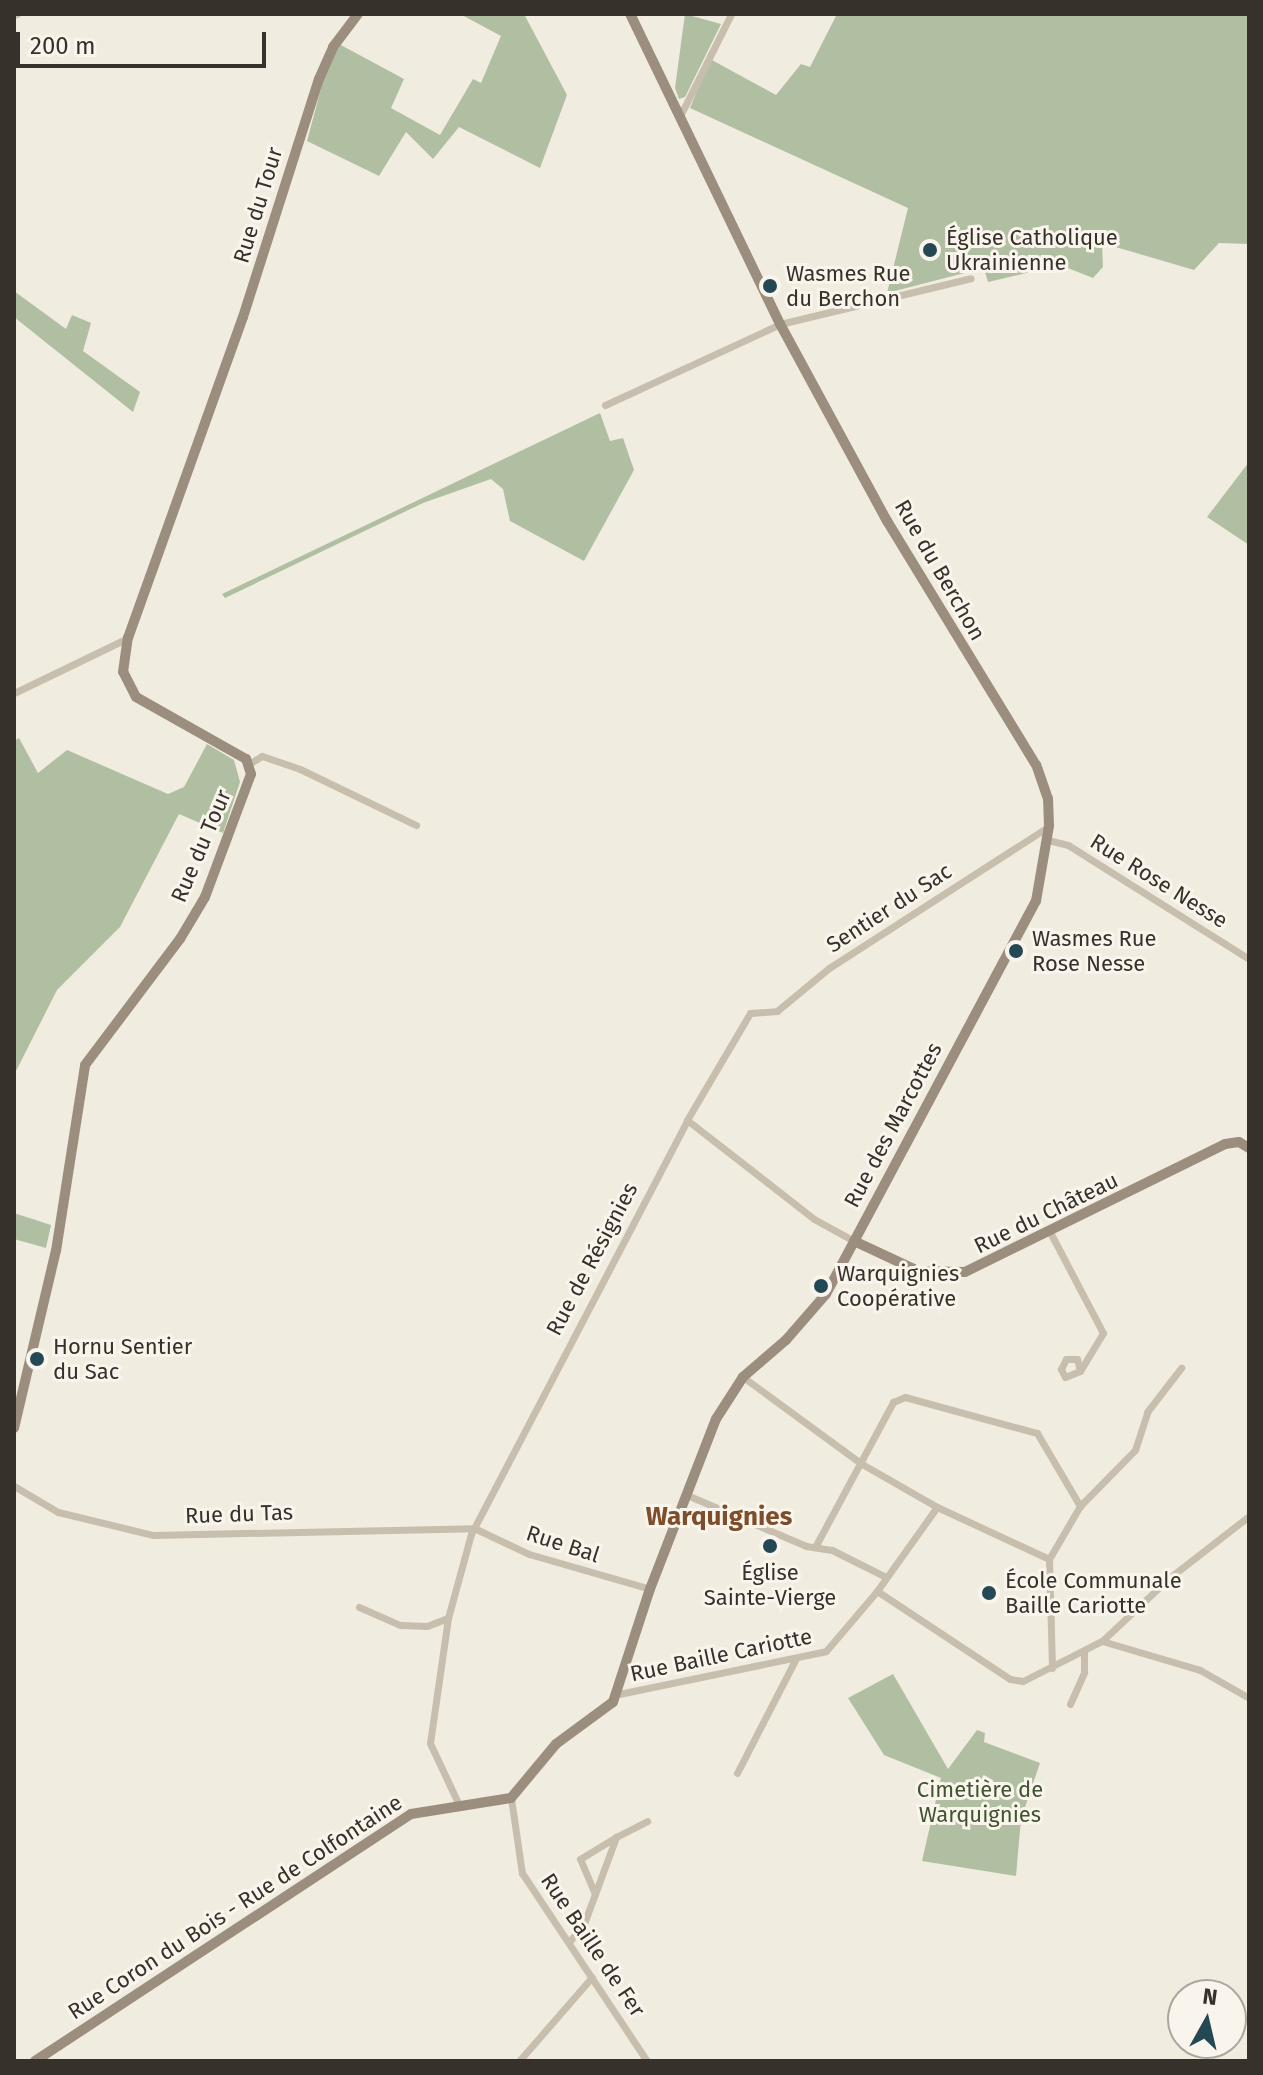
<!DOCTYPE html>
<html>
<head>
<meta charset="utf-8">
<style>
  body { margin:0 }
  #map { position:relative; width:1263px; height:2075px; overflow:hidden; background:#f1ece0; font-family:"Fira Sans",sans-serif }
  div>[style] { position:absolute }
  .green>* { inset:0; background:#b0bfa1 }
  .street>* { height:7px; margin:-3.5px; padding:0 3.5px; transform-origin:3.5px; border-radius:3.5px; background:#c8bead }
  .secondary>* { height:10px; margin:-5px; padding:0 5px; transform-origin:5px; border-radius:5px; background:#9c8e7e }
  .dots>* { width:22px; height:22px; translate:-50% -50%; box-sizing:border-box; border:4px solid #f9f5ec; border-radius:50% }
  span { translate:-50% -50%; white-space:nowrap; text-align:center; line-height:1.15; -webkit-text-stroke:6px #f9f5ec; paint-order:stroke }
  .street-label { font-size:22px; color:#37312b }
  .poi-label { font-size:22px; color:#37312b }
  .left { translate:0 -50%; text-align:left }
  .park-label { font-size:22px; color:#415331 }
  .quarter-label { font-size:26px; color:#7e4d2b; font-weight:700 }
  .frame { position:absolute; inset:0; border:16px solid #37312b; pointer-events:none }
  .north { position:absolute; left:1167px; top:1979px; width:80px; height:80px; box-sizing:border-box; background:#f9f5ec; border:2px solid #aba79f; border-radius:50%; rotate:8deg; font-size:22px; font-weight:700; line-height:32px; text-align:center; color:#37312b }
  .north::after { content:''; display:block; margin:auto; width:28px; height:36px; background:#244955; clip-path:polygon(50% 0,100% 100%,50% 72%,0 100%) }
  .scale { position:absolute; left:16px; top:32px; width:250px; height:36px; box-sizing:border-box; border:4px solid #37312b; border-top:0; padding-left:10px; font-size:24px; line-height:28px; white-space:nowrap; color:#37312b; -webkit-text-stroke:6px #f9f5ec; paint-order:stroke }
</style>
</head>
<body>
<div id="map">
  <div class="green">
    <i style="clip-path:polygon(460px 14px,524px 14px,567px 95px,540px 168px,459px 127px,433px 159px,406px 132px,379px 176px,307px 141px,327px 66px,339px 44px,404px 79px,391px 108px,440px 135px,473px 79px,481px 83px,501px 36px)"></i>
    <i style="clip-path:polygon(685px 14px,721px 24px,685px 97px,679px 99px,675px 88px)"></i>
    <i style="clip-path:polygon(837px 14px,1249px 14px,1249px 244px,1219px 243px,1194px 270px,1102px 243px,1103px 267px,1093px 278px,1060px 265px,988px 282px,984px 268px,887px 293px,908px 208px,690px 108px,710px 59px,776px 95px,801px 64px,810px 67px)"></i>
    <i style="clip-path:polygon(14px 291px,66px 329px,72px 315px,91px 323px,83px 351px,140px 392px,133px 412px,14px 317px)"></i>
    <i style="clip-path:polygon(600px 413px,610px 441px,623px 438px,634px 470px,584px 561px,510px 521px,503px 489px,491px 479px,423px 503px,225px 598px,222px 594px)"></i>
    <i style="clip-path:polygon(1249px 462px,1249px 545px,1207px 517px)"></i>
    <i style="clip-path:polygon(19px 738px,38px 773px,67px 750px,168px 794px,184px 787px,207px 744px,234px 760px,240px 782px,223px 833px,179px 814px,120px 927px,57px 990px,14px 1075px,14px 741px)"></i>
    <i style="clip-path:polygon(14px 1213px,51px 1225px,46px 1248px,14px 1239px)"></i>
    <i style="clip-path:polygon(893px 1674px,948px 1769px,977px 1730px,985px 1733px,984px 1742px,1040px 1763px,1021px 1819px,1016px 1876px,922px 1861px,941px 1778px,884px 1755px,848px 1698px)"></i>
  </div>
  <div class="street">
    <i style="left:14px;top:15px;width:3px;rotate:-18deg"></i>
    <i style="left:680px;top:116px;width:114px;rotate:-63.4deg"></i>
    <i style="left:605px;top:405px;width:193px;rotate:-24.8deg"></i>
    <i style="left:780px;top:324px;width:196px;rotate:-13.5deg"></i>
    <i style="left:14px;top:693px;width:127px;rotate:-25.8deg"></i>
    <i style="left:249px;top:764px;width:15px;rotate:-32deg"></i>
    <i style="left:262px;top:756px;width:40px;rotate:18.9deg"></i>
    <i style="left:300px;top:769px;width:129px;rotate:25.8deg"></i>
    <i style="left:1048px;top:840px;width:21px;rotate:14deg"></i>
    <i style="left:1068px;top:845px;width:214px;rotate:32.2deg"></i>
    <i style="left:687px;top:1120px;width:161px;rotate:37.9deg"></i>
    <i style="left:814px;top:1219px;width:46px;rotate:28.8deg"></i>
    <i style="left:1051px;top:1234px;width:112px;rotate:62.3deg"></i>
    <i style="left:1103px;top:1333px;width:44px;rotate:121.2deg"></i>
    <i style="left:1080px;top:1371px;width:16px;rotate:158deg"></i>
    <i style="left:1065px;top:1377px;width:9px;rotate:-117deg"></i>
    <i style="left:1061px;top:1369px;width:11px;rotate:-63deg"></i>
    <i style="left:1066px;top:1359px;width:11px"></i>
    <i style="left:1077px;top:1359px;width:12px;rotate:76deg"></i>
    <i style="left:743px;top:1377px;width:147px;rotate:36.2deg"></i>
    <i style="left:862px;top:1464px;width:86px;rotate:29.8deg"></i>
    <i style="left:14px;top:1486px;width:51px;rotate:30.6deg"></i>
    <i style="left:58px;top:1512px;width:98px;rotate:13.6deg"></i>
    <i style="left:153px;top:1535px;width:321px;rotate:-1.2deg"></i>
    <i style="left:474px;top:1528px;width:61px;rotate:25.3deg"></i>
    <i style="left:529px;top:1554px;width:126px;rotate:16.1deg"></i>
    <i style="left:687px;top:1495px;width:129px;rotate:23.2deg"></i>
    <i style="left:806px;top:1546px;width:26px;rotate:9deg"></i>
    <i style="left:832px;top:1550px;width:60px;rotate:26.6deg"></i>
    <i style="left:1080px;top:1506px;width:78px;rotate:-45.5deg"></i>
    <i style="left:1135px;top:1450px;width:40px;rotate:-72deg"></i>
    <i style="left:1147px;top:1412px;width:56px;rotate:-52.3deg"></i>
    <i style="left:815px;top:1547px;width:165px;rotate:-61.7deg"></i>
    <i style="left:893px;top:1402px;width:13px;rotate:-23deg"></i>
    <i style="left:905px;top:1397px;width:137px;rotate:15.3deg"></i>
    <i style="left:1037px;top:1433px;width:85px;rotate:59.5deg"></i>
    <i style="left:1080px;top:1506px;width:61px;rotate:120.3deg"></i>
    <i style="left:1049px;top:1559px;width:109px;rotate:88.4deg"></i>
    <i style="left:877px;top:1591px;width:159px;rotate:33.5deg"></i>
    <i style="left:1010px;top:1679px;width:13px;rotate:9deg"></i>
    <i style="left:1023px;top:1681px;width:89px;rotate:-26.9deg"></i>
    <i style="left:1102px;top:1641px;width:91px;rotate:-43.2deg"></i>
    <i style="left:1168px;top:1579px;width:103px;rotate:-37.9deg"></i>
    <i style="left:359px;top:1607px;width:45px;rotate:23.7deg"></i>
    <i style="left:400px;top:1625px;width:27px;rotate:2deg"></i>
    <i style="left:427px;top:1626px;width:22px;rotate:-21deg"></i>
    <i style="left:1102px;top:1641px;width:102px;rotate:16.5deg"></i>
    <i style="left:1200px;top:1670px;width:56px;rotate:29.7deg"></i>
    <i style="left:619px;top:1694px;width:211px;rotate:-11.7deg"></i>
    <i style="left:826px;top:1651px;width:79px;rotate:-49.6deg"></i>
    <i style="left:877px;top:1591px;width:103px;rotate:-54.5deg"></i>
    <i style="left:937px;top:1507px;width:123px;rotate:24.9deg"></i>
    <i style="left:1070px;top:1704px;width:35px;rotate:-66deg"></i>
    <i style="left:1084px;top:1672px;width:20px;rotate:-90deg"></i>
    <i style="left:737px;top:1773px;width:127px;rotate:-62.8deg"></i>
    <i style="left:511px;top:1798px;width:76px;rotate:81.7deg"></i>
    <i style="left:522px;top:1873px;width:226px;rotate:56.4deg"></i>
    <i style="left:459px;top:1805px;width:68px;rotate:-115.1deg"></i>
    <i style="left:430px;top:1743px;width:126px;rotate:-81.8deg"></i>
    <i style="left:448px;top:1618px;width:87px;rotate:-74.7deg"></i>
    <i style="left:471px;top:1534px;width:467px;rotate:-62.4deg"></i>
    <i style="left:687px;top:1120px;width:124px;rotate:-59.5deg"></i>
    <i style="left:750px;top:1013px;width:27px;rotate:-4deg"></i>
    <i style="left:777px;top:1011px;width:67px;rotate:-39.6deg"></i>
    <i style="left:829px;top:968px;width:262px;rotate:-32.8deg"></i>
    <i style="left:595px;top:1894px;width:38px;rotate:-113deg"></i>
    <i style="left:580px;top:1859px;width:42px;rotate:-31.4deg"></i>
    <i style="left:570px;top:1941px;width:25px;rotate:-53deg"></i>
    <i style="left:585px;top:1921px;width:90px;rotate:-69.7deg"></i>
    <i style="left:616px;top:1837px;width:35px;rotate:-27deg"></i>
    <i style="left:519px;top:2061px;width:111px;rotate:-49deg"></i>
  </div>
  <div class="secondary">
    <i style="left:854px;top:1241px;width:71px;rotate:25.1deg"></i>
    <i style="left:918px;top:1271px;width:47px;rotate:1.2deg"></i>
    <i style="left:965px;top:1272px;width:290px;rotate:-26.2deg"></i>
    <i style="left:1225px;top:1144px;width:14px;rotate:-8deg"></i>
    <i style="left:1239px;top:1142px;width:12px;rotate:31deg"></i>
    <i style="left:14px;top:1428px;width:182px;rotate:-76.7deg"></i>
    <i style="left:56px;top:1251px;width:188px;rotate:-81.1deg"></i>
    <i style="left:85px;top:1065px;width:158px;rotate:-53deg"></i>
    <i style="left:180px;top:939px;width:49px;rotate:-59.2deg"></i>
    <i style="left:205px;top:897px;width:131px;rotate:-69.5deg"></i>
    <i style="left:251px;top:774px;width:16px;rotate:-108deg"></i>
    <i style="left:246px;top:759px;width:126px;rotate:-150.6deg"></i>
    <i style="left:136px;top:697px;width:28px;rotate:-117deg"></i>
    <i style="left:123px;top:672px;width:34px;rotate:-82deg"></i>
    <i style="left:128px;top:638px;width:341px;rotate:-70.3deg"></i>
    <i style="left:243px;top:317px;width:250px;rotate:-72.3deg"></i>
    <i style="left:319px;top:79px;width:35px;rotate:-66deg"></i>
    <i style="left:333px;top:47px;width:41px;rotate:-52.9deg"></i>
    <i style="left:35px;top:2061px;width:450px;rotate:-33.3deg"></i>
    <i style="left:411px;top:1814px;width:101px;rotate:-9.1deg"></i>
    <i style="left:511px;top:1798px;width:70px;rotate:-50.2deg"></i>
    <i style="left:556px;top:1744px;width:71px;rotate:-36.4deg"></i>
    <i style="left:613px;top:1702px;width:119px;rotate:-71.9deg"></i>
    <i style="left:650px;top:1589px;width:182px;rotate:-68.8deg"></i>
    <i style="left:716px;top:1419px;width:50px;rotate:-57.3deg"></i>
    <i style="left:743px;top:1377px;width:57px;rotate:-40.7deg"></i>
    <i style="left:786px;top:1340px;width:61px;rotate:-49deg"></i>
    <i style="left:826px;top:1294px;width:446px;rotate:-61.9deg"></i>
    <i style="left:1036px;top:901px;width:76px;rotate:-80.2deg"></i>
    <i style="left:1049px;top:826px;width:27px;rotate:-92deg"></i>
    <i style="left:1048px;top:799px;width:36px;rotate:-109deg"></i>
    <i style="left:1036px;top:765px;width:286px;rotate:-121.4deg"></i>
    <i style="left:887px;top:521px;width:224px;rotate:-118.5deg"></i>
    <i style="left:780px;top:324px;width:344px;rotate:-115.8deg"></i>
  </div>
  <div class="dots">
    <i style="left:930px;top:250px;background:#244955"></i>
    <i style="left:770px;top:286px;background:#244955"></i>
    <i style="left:1016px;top:951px;background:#244955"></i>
    <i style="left:821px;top:1286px;background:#244955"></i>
    <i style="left:37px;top:1359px;background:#244955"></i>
    <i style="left:770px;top:1546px;background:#244955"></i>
    <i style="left:989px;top:1593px;background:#244955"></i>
  </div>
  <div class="street-label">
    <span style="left:258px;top:205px;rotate:-73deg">Rue du Tour</span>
    <span style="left:940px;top:570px;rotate:60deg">Rue du Berchon</span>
    <span style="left:201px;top:846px;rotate:-67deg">Rue du Tour</span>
    <span style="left:1159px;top:881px;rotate:32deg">Rue Rose Nesse</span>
    <span style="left:889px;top:908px;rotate:-33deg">Sentier du Sac</span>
    <span style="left:893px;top:1125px;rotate:-62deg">Rue des Marcottes</span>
    <span style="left:1046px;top:1213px;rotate:-26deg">Rue du Château</span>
    <span style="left:592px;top:1259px;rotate:-62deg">Rue de Résignies</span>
    <span style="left:239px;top:1514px;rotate:-2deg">Rue du Tas</span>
    <span style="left:563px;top:1544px;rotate:18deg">Rue Bal</span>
    <span style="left:721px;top:1655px;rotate:-12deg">Rue Baille Cariotte</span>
    <span style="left:235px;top:1907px;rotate:-33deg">Rue Coron du Bois - Rue de Colfontaine</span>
    <span style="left:593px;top:1945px;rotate:56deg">Rue Baille de Fer</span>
  </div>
  <div class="poi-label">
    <span class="left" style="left:946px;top:250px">Église Catholique<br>Ukrainienne</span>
    <span class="left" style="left:786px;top:286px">Wasmes Rue<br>du Berchon</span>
    <span class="left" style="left:1032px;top:951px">Wasmes Rue<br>Rose Nesse</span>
    <span class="left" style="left:837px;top:1286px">Warquignies<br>Coopérative</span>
    <span class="left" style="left:53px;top:1359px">Hornu Sentier<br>du Sac</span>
    <span style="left:770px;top:1585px">Église<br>Sainte-Vierge</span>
    <span class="left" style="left:1005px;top:1593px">École Communale<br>Baille Cariotte</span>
  </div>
  <div class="park-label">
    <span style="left:980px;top:1802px">Cimetière de<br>Warquignies</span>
  </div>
  <div class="quarter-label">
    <span style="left:719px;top:1517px">Warquignies</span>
  </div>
  <div class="frame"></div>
  <div class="north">N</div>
  <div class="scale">200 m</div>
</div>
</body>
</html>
